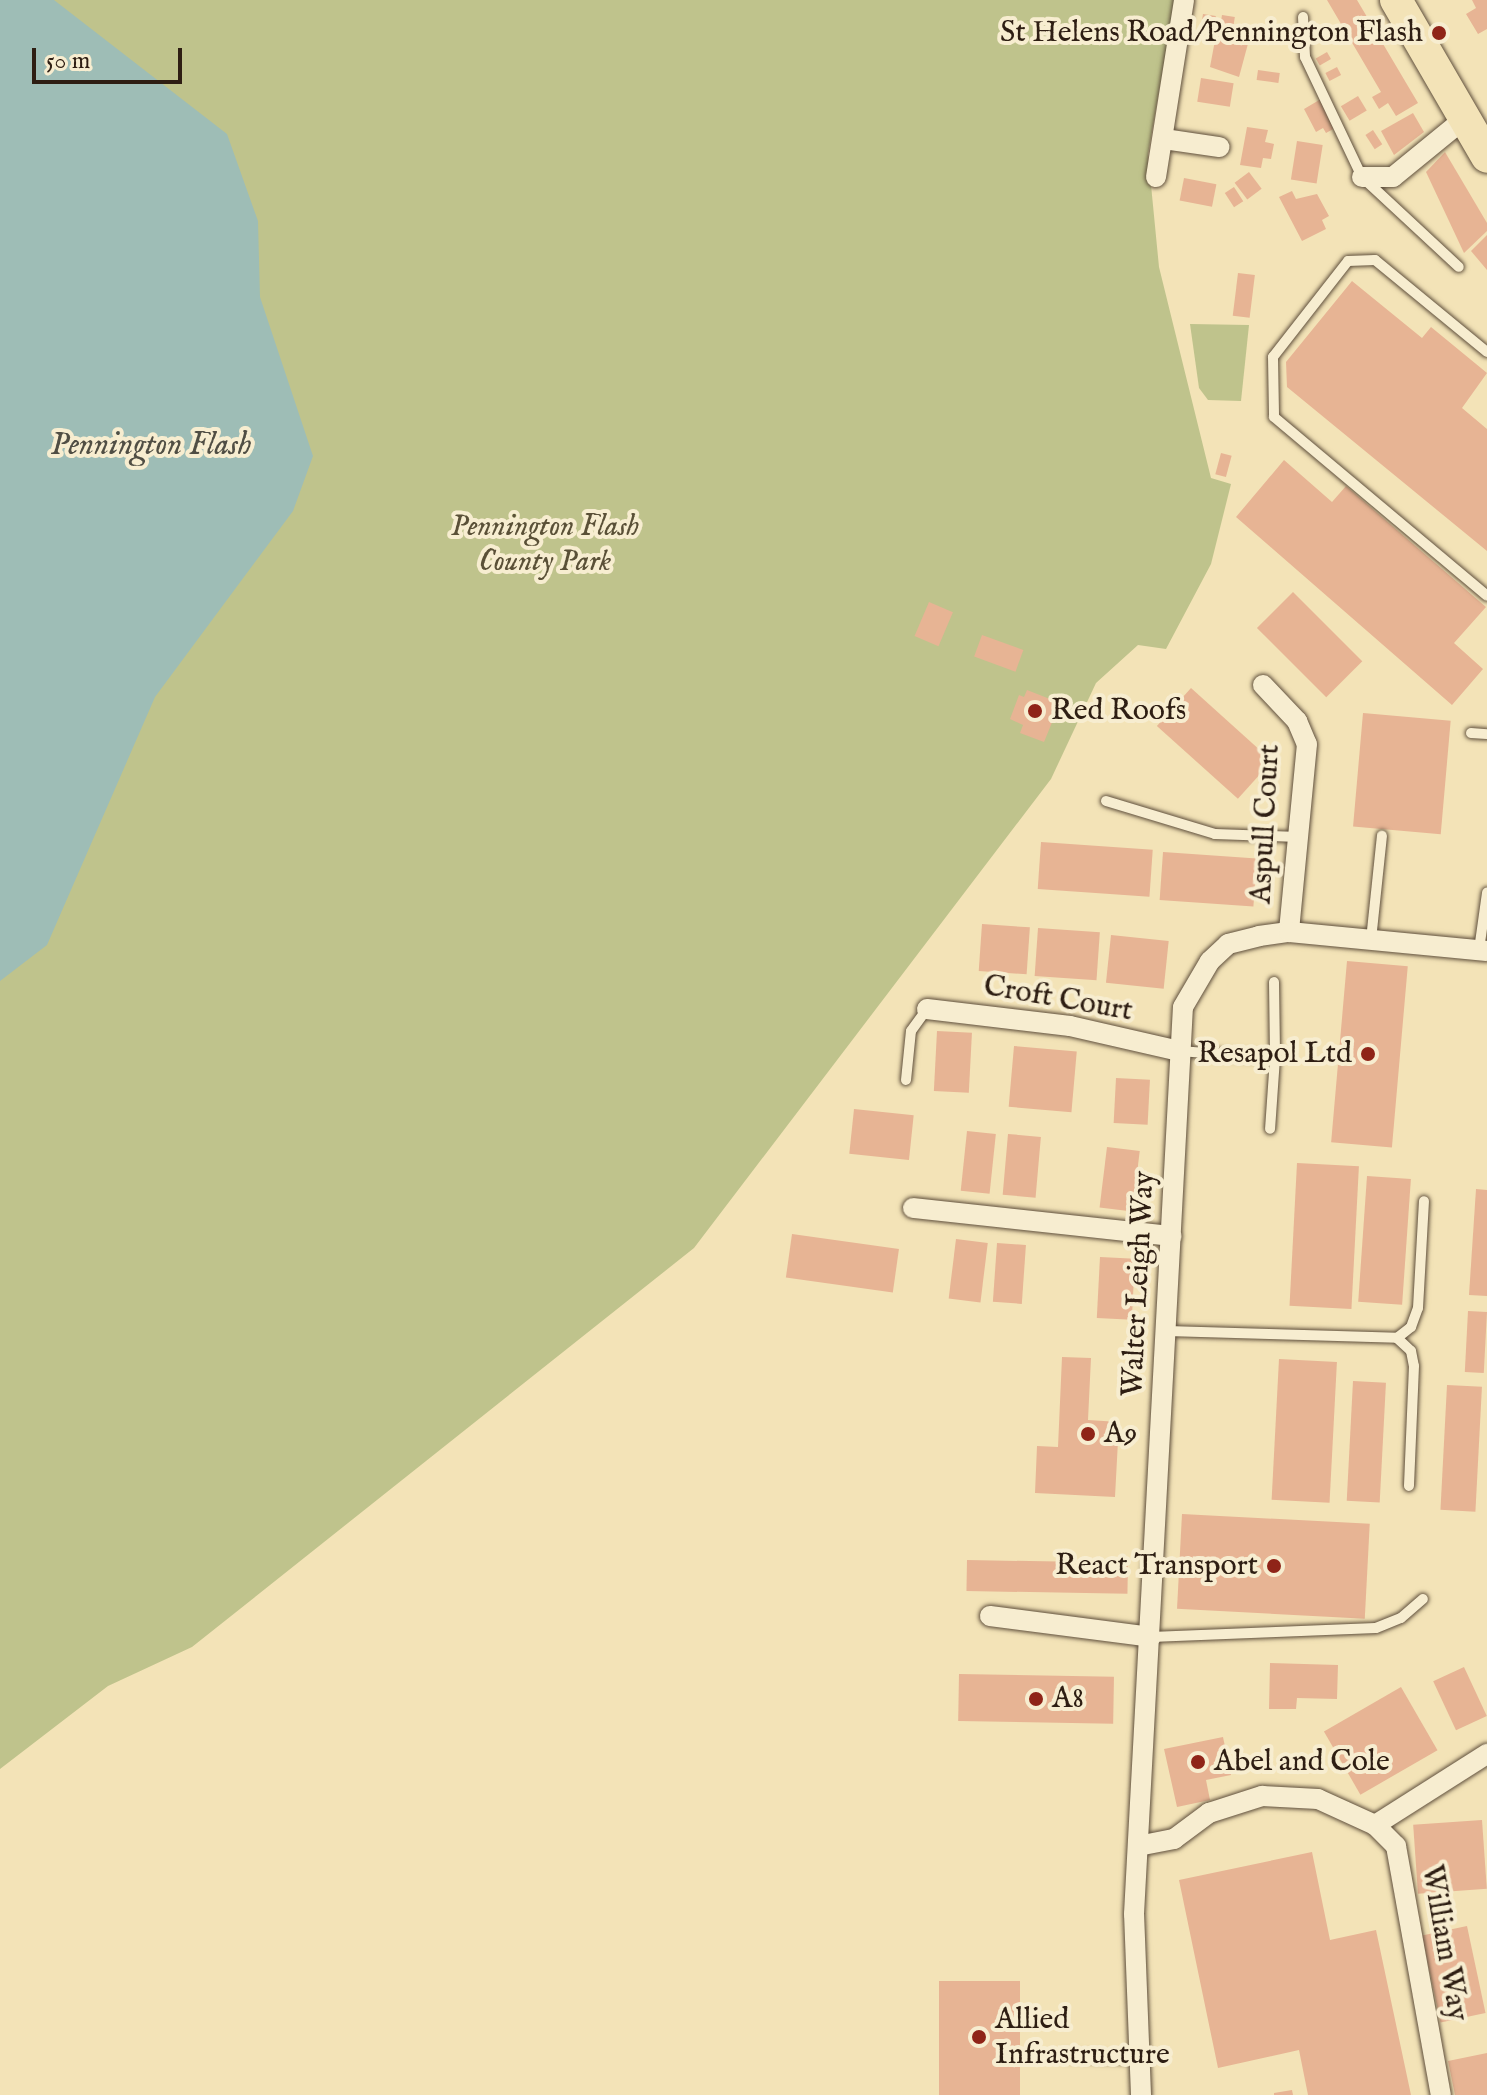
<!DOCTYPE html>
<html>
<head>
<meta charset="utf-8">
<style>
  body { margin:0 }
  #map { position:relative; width:1487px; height:2095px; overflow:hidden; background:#f3e3b7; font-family:"IM FELL English",serif }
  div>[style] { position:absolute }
  .green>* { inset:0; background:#bfc38c }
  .water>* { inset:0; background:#9ebdb6 }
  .building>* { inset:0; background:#e7b494; transform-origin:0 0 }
  .roads { filter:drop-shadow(0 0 2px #5f4f3c) drop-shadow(0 0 2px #5f4f3c) }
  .service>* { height:10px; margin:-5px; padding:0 5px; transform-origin:5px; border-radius:5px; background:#f7edd0 }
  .minor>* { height:20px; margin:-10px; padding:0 10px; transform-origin:10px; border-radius:10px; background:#f7edd0 }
  .primary>* { height:32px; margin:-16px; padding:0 16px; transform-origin:16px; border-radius:16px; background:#f3e3b7 }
  .dots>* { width:22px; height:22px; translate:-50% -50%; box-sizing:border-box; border:4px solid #f7edd0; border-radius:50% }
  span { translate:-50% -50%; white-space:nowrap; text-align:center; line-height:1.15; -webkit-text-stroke:8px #f7edd0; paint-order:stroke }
  .poi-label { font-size:30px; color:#2e1e13 }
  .right { translate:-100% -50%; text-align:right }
  .left { translate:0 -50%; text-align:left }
  .park-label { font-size:30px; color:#5a5037; font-style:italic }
  .street-label { font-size:30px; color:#2e1e13 }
  .water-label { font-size:32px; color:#504e44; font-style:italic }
  .scale { position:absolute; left:32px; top:48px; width:150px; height:36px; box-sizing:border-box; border:4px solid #2e1e13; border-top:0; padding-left:10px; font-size:24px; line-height:28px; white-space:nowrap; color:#2e1e13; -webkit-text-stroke:6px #f7edd0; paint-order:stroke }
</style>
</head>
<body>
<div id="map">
  <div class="green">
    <i style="clip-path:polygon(0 0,1175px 0,1148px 154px,1159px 267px,1211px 478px,1231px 484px,1211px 564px,1166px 649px,1138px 645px,1096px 683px,1051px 779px,694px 1248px,192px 1647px,108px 1686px,0 1769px)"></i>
    <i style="clip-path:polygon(1190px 324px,1249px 325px,1241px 401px,1208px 400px,1199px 388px)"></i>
  </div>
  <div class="water">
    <i style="clip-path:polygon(0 0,54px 0,227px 134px,258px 221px,260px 297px,313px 456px,293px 511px,155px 697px,47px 945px,0 981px)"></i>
  </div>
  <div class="building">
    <i style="clip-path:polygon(1327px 0,1357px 0,1418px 103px,1396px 116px,1388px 103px,1379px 109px,1372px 97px,1381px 92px)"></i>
    <i style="clip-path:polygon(1472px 0,1487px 0,1487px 29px,1478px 34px,1466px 14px,1476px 8px)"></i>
    <i style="left:1203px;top:14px;width:13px;height:16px;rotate:9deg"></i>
    <i style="left:1222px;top:15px;width:13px;height:15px;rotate:9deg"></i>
    <i style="clip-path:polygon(1216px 35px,1249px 40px,1239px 77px,1210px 67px)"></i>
    <i style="left:1327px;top:52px;width:8px;height:13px;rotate:60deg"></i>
    <i style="left:1337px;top:67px;width:9px;height:13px;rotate:63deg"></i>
    <i style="left:1258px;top:70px;width:22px;height:10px;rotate:8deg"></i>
    <i style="left:1201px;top:78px;width:33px;height:24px;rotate:9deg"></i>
    <i style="left:1358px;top:96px;width:17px;height:20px;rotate:59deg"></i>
    <i style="clip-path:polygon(1321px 99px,1337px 127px,1326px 133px,1323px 128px,1316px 132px,1304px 109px)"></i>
    <i style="clip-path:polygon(1413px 113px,1424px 132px,1394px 155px,1381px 131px)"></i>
    <i style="clip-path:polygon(1247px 127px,1268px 130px,1265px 142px,1274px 144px,1271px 159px,1263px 158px,1261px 168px,1240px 165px)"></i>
    <i style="left:1373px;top:130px;width:17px;height:9px;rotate:57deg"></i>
    <i style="left:1297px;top:141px;width:26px;height:39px;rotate:9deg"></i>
    <i style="clip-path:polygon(1445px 152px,1487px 223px,1487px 231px,1464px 253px,1426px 172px)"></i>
    <i style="left:1249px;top:172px;width:21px;height:18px;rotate:53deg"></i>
    <i style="left:1184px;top:178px;width:33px;height:23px;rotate:11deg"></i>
    <i style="left:1234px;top:187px;width:17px;height:11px;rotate:57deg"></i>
    <i style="clip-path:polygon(1292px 191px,1296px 199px,1317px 194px,1329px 216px,1322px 220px,1326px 229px,1302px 241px,1279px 197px)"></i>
    <i style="clip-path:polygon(1487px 235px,1487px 270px,1471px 251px)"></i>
    <i style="left:1238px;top:273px;width:17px;height:43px;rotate:7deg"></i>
    <i style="clip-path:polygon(1352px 281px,1422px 338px,1431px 327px,1487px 373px,1462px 408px,1487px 429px,1487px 551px,1287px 387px,1286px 362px)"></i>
    <i style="left:1221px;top:453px;width:11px;height:22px;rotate:15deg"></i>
    <i style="clip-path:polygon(1284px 460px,1332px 502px,1346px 486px,1486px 607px,1454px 643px,1483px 669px,1452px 705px,1236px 517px)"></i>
    <i style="left:1293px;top:592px;width:98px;height:51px;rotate:45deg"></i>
    <i style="left:929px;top:602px;width:26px;height:37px;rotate:23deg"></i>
    <i style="left:982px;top:635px;width:44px;height:23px;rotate:20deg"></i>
    <i style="left:1191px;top:688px;width:109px;height:51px;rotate:42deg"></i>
    <i style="clip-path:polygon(1027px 690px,1060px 703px,1044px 742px,1020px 733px,1023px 725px,1010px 719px,1019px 695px,1024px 697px)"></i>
    <i style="left:1363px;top:713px;width:88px;height:114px;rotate:5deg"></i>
    <i style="left:1041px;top:842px;width:112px;height:47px;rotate:4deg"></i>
    <i style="left:1163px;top:852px;width:94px;height:48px;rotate:4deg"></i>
    <i style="left:982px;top:924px;width:48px;height:47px;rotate:4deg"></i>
    <i style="left:1038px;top:928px;width:62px;height:48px;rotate:4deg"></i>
    <i style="left:1111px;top:935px;width:58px;height:48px;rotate:6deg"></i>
    <i style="left:1347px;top:961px;width:61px;height:182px;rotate:5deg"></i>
    <i style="left:937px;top:1031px;width:35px;height:60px;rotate:3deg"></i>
    <i style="left:1014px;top:1046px;width:63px;height:61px;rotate:5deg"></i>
    <i style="left:1116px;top:1078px;width:34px;height:45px;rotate:3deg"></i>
    <i style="left:854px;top:1109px;width:60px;height:45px;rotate:6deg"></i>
    <i style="left:967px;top:1131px;width:29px;height:60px;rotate:6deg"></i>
    <i style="left:1008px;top:1134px;width:33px;height:61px;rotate:5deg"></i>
    <i style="left:1107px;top:1147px;width:33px;height:61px;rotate:7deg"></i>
    <i style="left:1297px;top:1163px;width:62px;height:143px;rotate:3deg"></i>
    <i style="left:1367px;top:1176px;width:44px;height:126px;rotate:4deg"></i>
    <i style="clip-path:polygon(1476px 1189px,1487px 1190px,1487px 1296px,1469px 1295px)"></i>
    <i style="left:792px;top:1234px;width:108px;height:44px;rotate:8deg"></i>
    <i style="left:956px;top:1239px;width:32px;height:60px;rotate:7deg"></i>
    <i style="left:997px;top:1243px;width:29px;height:59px;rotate:4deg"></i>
    <i style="left:1100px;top:1257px;width:35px;height:61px;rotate:3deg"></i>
    <i style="left:1468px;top:1311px;width:19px;height:61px;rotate:3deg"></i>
    <i style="clip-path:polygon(1062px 1357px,1091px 1358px,1088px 1420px,1119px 1422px,1115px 1497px,1035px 1493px,1037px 1446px,1058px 1447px)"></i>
    <i style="left:1279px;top:1359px;width:58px;height:141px;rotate:3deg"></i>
    <i style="left:1353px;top:1381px;width:33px;height:120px;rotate:3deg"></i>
    <i style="left:1447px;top:1385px;width:35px;height:125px;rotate:3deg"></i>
    <i style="left:1182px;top:1514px;width:188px;height:95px;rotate:3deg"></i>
    <i style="left:967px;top:1560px;width:161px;height:31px;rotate:1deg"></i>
    <i style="clip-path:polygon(1270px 1663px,1338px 1665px,1337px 1699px,1297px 1698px,1296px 1709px,1269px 1709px)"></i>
    <i style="left:1464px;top:1667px;width:54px;height:34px;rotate:65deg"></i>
    <i style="left:959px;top:1674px;width:155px;height:47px;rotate:1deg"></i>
    <i style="left:1401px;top:1687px;width:73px;height:89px;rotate:60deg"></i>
    <i style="clip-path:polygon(1223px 1737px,1231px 1775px,1206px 1780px,1210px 1800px,1177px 1807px,1164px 1749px)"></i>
    <i style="left:1482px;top:1820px;width:69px;height:69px;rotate:86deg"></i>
    <i style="clip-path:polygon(1312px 1852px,1330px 1940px,1376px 1930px,1411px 2095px,1308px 2095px,1299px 2050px,1218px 2068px,1179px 1880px)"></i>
    <i style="left:1467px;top:1926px;width:89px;height:46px;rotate:78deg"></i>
    <i style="left:939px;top:1981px;width:81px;height:114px"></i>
    <i style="clip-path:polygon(1487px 2053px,1487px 2095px,1455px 2095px,1448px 2061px)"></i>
    <i style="clip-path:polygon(1292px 2090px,1293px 2095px,1274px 2095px,1274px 2093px)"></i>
  </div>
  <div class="roads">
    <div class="service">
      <i style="left:1303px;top:17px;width:40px;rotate:87.1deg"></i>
      <i style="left:1305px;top:57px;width:133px;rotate:64.6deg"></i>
      <i style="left:1362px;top:177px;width:132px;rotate:42.9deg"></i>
      <i style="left:1487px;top:352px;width:145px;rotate:-140.6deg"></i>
      <i style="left:1375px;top:260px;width:27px;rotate:178deg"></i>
      <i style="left:1348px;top:261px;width:122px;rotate:128deg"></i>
      <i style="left:1273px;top:357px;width:60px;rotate:89deg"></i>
      <i style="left:1274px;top:417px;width:278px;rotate:40deg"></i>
      <i style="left:1471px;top:733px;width:16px;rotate:4deg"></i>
      <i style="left:1106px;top:801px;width:114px;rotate:16.8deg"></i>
      <i style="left:1215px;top:834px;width:84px;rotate:2deg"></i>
      <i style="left:1371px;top:940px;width:105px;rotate:-84deg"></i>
      <i style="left:1479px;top:950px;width:58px;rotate:-82deg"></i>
      <i style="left:1274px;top:982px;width:76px;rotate:89.2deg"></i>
      <i style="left:1179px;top:1051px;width:96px;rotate:4.2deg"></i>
      <i style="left:1275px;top:1058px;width:71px;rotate:94deg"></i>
      <i style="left:906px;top:1080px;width:49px;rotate:-84.2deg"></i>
      <i style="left:911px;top:1031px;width:27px;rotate:-54deg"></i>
      <i style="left:1167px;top:1331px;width:230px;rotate:1.7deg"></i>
      <i style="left:1397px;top:1338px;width:18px;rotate:-38deg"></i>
      <i style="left:1411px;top:1327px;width:20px;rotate:-70deg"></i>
      <i style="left:1418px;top:1308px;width:107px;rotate:-86.8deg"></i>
      <i style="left:1397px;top:1338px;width:19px;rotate:43deg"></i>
      <i style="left:1411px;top:1351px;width:15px;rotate:79deg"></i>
      <i style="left:1414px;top:1366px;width:120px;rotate:92.4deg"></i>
      <i style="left:1151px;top:1637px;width:225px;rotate:-2.3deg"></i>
      <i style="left:1376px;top:1628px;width:27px;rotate:-22deg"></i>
      <i style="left:1401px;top:1618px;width:29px;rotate:-41deg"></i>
      <i style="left:1064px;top:2056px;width:76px;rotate:2.3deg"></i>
    </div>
    <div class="minor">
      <i style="left:1164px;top:139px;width:56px;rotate:8.3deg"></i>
      <i style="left:1156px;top:177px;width:179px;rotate:-81deg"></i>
      <i style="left:1362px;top:177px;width:31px"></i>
      <i style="left:1393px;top:177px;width:92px;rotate:-39.2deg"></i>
      <i style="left:1263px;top:685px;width:50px;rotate:46.6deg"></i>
      <i style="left:1297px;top:721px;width:25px;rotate:67deg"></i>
      <i style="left:1307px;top:744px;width:189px;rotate:95.5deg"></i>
      <i style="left:927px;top:1009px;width:144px;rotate:6.8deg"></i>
      <i style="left:1070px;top:1026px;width:112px;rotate:12.9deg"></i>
      <i style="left:913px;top:1208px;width:260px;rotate:6.2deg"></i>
      <i style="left:990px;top:1616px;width:162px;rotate:7.4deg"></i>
      <i style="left:1375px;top:1825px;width:133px;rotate:-32.4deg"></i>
      <i style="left:1138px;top:1846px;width:37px;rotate:-11deg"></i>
      <i style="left:1174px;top:1839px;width:44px;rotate:-36.6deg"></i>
      <i style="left:1209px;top:1813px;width:56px;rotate:-17.8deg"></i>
      <i style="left:1262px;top:1796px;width:56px;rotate:3.1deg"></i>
      <i style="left:1318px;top:1799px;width:63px;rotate:24.5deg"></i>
      <i style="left:1375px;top:1825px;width:30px;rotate:45deg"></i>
      <i style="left:1396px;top:1846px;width:253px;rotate:79.8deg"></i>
      <i style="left:1141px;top:2095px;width:181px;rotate:-92.2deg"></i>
      <i style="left:1134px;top:1914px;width:908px;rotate:-86.91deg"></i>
      <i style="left:1183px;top:1007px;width:53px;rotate:-59.6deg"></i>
      <i style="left:1210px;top:961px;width:25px;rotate:-43deg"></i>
      <i style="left:1228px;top:944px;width:32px;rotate:-14deg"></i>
      <i style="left:1259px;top:936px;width:30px;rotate:-8deg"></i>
      <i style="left:1289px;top:932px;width:199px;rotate:5.5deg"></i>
    </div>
    <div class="primary">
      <i style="left:1396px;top:0;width:181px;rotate:59.9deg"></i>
    </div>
  </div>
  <div class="dots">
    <i style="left:1439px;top:33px;background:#8f2418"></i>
    <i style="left:1035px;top:711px;background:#8f2418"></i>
    <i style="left:1368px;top:1054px;background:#8f2418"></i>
    <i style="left:1088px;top:1434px;background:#8f2418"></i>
    <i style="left:1274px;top:1566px;background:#8f2418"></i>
    <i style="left:1036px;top:1699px;background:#8f2418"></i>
    <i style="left:1198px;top:1762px;background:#8f2418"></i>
    <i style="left:979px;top:2037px;background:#8f2418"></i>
  </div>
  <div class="poi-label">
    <span class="right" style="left:1423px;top:33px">St Helens Road/Pennington Flash</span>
    <span class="left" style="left:1051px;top:711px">Red Roofs</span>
    <span class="right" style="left:1352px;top:1054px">Resapol Ltd</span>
    <span class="left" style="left:1104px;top:1434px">A9</span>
    <span class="right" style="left:1258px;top:1566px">React Transport</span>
    <span class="left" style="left:1052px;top:1699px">A8</span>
    <span class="left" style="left:1214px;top:1762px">Abel and Cole</span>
    <span class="left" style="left:995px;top:2037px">Allied<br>Infrastructure</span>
  </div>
  <div class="park-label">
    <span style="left:545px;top:544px">Pennington Flash<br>County Park</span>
  </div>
  <div class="street-label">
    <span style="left:1266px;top:824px;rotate:-87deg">Aspull Court</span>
    <span style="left:1058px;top:999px;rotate:10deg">Croft Court</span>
    <span style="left:1139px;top:1284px;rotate:-87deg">Walter Leigh Way</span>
    <span style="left:1444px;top:1943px;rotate:80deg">William Way</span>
  </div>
  <div class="water-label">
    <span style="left:151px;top:446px">Pennington Flash</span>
  </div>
  <div class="scale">50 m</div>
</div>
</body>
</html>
